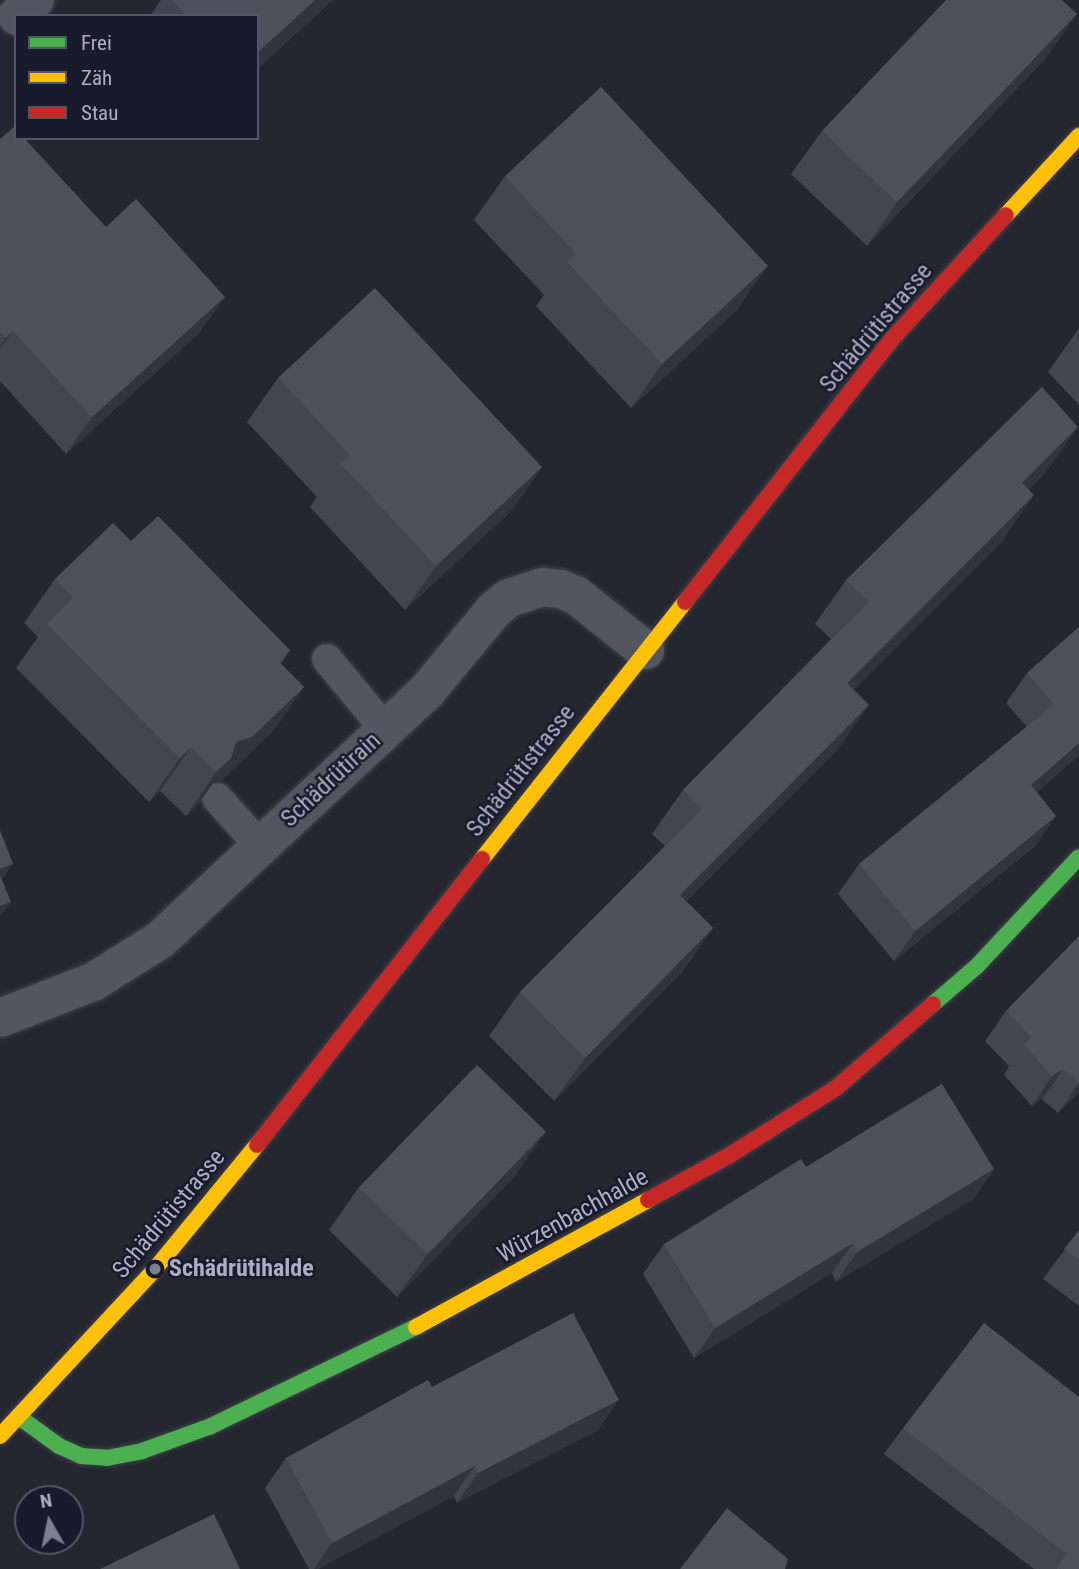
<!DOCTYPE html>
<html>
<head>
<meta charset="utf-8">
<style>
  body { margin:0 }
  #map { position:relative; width:1079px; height:1569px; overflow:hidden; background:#242630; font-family:"Roboto Condensed",sans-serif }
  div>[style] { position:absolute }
  .roads { filter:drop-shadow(0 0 2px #40424a) drop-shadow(0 0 2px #40424a) }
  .lane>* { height:30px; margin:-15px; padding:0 15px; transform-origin:15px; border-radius:15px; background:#535560 }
  .street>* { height:38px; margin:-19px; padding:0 19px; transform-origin:19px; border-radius:19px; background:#535560 }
  .fast>* { height:16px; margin:-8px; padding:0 8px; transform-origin:8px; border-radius:8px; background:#4caf50 }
  .slow>* { height:16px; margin:-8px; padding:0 8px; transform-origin:8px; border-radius:8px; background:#ffc107 }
  .jam>* { height:16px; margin:-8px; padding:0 8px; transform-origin:8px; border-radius:8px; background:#c62828 }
  .wall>* { inset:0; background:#434650 }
  .shaded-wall>* { inset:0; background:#32343e }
  .building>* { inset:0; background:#4e515c; transform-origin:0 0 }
  .dots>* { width:19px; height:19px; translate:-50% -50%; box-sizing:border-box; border:4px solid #181b2b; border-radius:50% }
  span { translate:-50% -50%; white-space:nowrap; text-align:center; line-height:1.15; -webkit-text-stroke:5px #181b2b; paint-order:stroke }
  .street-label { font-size:24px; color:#abafc4 }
  .poi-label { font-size:24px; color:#abafc4; font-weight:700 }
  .left { translate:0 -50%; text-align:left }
  .legend { position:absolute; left:14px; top:14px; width:245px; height:126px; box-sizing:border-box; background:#181b2b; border:2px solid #535668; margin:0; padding:9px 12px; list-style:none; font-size:21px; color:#abafc4 }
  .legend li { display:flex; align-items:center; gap:14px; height:35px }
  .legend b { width:35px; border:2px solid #535668 }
  .north { position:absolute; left:14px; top:1485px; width:70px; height:70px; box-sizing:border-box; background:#181b2b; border:2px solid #535668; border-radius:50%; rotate:351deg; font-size:19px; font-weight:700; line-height:28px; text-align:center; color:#abafc4 }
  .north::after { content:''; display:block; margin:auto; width:24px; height:32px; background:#7c7f90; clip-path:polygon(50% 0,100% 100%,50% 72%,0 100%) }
</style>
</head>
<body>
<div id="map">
  <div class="roads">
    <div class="lane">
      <i style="left:327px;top:659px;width:91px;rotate:50.4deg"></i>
      <i style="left:217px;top:798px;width:64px;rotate:48.1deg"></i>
    </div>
    <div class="street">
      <i style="left:17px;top:16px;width:24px;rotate:-42deg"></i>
      <i style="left:0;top:1018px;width:100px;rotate:-21.2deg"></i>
      <i style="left:93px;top:982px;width:79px;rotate:-32.1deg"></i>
      <i style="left:160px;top:940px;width:365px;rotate:-43deg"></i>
      <i style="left:427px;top:691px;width:105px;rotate:-50.4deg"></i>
      <i style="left:494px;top:610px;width:19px;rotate:-39deg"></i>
      <i style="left:509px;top:598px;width:35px;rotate:-18deg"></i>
      <i style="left:542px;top:587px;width:19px;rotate:6deg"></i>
      <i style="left:561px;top:589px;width:17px;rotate:24deg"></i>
      <i style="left:577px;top:596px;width:87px;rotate:38.5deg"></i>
    </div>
    <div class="fast">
      <i style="left:933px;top:1004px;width:58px;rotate:-40.8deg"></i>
      <i style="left:977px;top:966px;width:149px;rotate:-46.9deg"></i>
      <i style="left:19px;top:1417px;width:49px;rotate:35.9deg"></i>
      <i style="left:59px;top:1446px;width:24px;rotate:24deg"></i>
      <i style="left:81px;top:1456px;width:26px;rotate:4deg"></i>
      <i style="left:107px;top:1458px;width:36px;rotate:-11deg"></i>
      <i style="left:142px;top:1451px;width:73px;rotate:-19.9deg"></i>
      <i style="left:211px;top:1426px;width:228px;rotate:-25.8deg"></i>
    </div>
    <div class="slow">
      <i style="left:1006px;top:215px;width:108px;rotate:-47.3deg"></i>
      <i style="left:482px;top:859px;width:328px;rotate:-51.7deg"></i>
      <i style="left:416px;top:1327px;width:264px;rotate:-28.7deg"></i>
      <i style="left:0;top:1436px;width:228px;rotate:-47.1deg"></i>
      <i style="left:155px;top:1269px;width:161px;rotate:-50.6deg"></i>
    </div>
    <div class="jam">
      <i style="left:685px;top:602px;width:335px;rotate:-51.8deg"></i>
      <i style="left:892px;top:339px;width:168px;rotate:-47.4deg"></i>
      <i style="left:257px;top:1145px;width:364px;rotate:-51.8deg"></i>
      <i style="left:648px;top:1200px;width:94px;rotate:-28.8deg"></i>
      <i style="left:730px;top:1155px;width:125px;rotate:-32.3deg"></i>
      <i style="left:836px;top:1088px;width:128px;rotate:-40.9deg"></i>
    </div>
  </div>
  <div class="wall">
    <i style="clip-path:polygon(161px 0,333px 0,257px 69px,257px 16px,150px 16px)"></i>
    <i style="clip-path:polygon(1046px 58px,867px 246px,791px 174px,822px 131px)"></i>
    <i style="clip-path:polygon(0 139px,199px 333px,66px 454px,0 381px)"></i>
    <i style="clip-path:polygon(505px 176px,737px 310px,631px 408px,536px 306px,544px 295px,474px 220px)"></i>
    <i style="clip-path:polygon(1079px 328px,1079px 405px,1048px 372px)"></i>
    <i style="clip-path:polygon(278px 378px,542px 467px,511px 511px,405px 610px,310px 507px,317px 497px,247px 422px)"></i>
    <i style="clip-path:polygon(1047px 471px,1029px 489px,1004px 539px,853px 690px,838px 749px,686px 901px,713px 928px,682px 972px,554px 1101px,489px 1036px,520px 992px,665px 846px,652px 834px,683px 790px,831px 639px,815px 624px,846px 580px)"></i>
    <i style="clip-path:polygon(131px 541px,290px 650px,281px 664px,304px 687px,273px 731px,221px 781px,213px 783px,200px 802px,186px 816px,160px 791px,149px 802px,16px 668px,38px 637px,24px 623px,55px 579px)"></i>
    <i style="clip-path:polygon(1079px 627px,1079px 755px,1037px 792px,1056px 816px,1035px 846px,894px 961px,838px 894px,859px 864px,1027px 727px,1006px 703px,1027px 673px)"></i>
    <i style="clip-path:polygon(1079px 936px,1079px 1092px,1058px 1113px,1042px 1099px,1032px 1106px,1004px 1075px,1009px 1066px,985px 1041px,1006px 1011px)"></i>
    <i style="clip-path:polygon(806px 1167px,994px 1169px,973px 1199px,836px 1282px,832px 1273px,694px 1358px,643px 1274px,664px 1244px)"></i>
    <i style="clip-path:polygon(515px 1176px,397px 1297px,329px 1230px,359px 1187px)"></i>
    <i style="clip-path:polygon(1079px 1230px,1079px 1306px,1043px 1279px)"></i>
    <i style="clip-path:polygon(432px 1387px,598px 1430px,457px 1503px,454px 1496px,318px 1569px,309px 1569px,265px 1488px,286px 1458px)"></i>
    <i style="clip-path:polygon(1079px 1397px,1079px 1569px,1034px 1569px,884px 1454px,903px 1428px)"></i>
  </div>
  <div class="shaded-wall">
    <i style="clip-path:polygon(315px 0,333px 0,257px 69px,257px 53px)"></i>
    <i style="clip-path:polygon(1077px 14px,1046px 58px,867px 246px,897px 202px)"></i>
    <i style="clip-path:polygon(768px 266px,737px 310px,631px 408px,662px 364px)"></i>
    <i style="clip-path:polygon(225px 297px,199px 333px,66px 454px,92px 417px)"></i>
    <i style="clip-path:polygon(13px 331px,0 349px,0 346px,6px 338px)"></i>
    <i style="clip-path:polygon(1078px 427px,1047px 471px,992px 527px,1022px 483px)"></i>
    <i style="clip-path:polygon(542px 467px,511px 511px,405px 610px,436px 566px)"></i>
    <i style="clip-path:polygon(1034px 495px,1004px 539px,816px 727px,847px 683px)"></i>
    <i style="clip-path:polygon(304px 687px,273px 731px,221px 781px,213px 783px,200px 802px,186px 816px,216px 772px,236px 742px)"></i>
    <i style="clip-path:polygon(869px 705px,838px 749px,649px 939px,680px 895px)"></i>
    <i style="clip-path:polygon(1079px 743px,1079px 755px,1010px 815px,1031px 785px)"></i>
    <i style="clip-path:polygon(191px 747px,160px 791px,149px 802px,180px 758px)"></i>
    <i style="clip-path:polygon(1056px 816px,1035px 846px,894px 961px,915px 931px)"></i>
    <i style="clip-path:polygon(13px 864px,0 882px,0 869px)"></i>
    <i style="clip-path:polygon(11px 902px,0 917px,0 906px)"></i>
    <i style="clip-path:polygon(713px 928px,682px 972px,554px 1101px,585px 1058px)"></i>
    <i style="clip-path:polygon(1063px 1069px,1042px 1099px,1032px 1106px,1052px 1076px)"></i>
    <i style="clip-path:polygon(1079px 1083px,1079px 1092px,1058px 1113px)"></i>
    <i style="clip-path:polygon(546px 1132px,515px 1176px,397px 1297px,428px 1253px)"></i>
    <i style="clip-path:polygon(994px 1169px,973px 1199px,836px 1282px,857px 1252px)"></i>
    <i style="clip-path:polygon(853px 1243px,832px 1273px,694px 1358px,715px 1328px)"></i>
    <i style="clip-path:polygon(619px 1400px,598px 1430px,457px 1503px,478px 1473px)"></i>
    <i style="clip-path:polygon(475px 1466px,454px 1496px,318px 1569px,314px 1569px,332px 1543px)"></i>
  </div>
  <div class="building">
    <i style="clip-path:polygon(172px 0,315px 0,257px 53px,257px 16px,186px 16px)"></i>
    <i style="clip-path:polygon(946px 0,1062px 0,1077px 14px,897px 202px,822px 131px)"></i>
    <i style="clip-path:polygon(601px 87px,768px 266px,662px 364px,567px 262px,576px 254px,505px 176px)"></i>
    <i style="clip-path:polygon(14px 127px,16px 129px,16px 138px,24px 138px,106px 227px,136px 199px,225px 297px,92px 417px,13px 331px,6px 338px,0 331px,0 139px)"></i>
    <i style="clip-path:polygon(375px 288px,542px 467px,436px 566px,341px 464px,350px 455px,278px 378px)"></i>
    <i style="clip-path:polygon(1042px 387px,1078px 427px,1022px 483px,1034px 495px,847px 683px,869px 705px,680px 895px,713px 928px,585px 1058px,520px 992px,702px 809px,683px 790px,869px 602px,846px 580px)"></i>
    <i style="clip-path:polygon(158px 516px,290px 650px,279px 662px,304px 687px,252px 737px,236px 742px,231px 758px,216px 772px,191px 747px,180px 758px,47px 624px,73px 598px,55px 579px,113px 523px,131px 541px)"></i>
    <i style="clip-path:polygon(1079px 627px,1079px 743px,1031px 785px,1056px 816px,915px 931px,859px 864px,1054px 704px,1027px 673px)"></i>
    <i style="clip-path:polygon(0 830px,13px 864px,0 869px)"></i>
    <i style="clip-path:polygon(0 875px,11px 902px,0 906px)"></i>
    <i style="clip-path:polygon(1079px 936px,1079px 1083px,1063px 1069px,1052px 1076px,1024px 1045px,1031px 1037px,1006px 1011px)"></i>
    <i style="left:477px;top:1065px;width:96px;height:170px;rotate:44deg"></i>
    <i style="clip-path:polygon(942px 1084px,994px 1169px,857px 1252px,853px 1243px,715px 1328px,664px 1244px,801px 1159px,806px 1167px)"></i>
    <i style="clip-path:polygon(1079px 1230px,1079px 1260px,1064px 1249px)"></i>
    <i style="clip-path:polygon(573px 1313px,619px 1400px,478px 1473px,475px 1466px,332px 1543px,286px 1458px,428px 1380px,432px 1387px)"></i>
    <i style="clip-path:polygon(984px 1323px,1079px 1397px,1079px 1569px,1056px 1569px,1067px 1554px,903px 1428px)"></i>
    <i style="clip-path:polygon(727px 1508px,788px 1559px,785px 1569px,680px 1569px)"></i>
    <i style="clip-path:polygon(214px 1514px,240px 1569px,100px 1569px)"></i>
  </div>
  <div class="dots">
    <i style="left:155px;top:1269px;background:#7c7f90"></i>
  </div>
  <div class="street-label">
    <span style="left:876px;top:328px;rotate:-50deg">Schädrütistrasse</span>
    <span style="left:521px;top:771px;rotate:-52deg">Schädrütistrasse</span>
    <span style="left:331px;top:780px;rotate:-43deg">Schädrütirain</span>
    <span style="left:169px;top:1214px;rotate:-50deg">Schädrütistrasse</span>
    <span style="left:573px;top:1216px;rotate:-29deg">Würzenbachhalde</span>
  </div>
  <div class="poi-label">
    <span class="left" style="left:169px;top:1269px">Schädrütihalde</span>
  </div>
  <ul class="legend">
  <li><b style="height:9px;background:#4caf50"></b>Frei</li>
  <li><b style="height:9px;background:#ffc107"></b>Zäh</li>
  <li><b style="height:9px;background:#c62828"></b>Stau</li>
  </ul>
  <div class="north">N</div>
</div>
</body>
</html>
